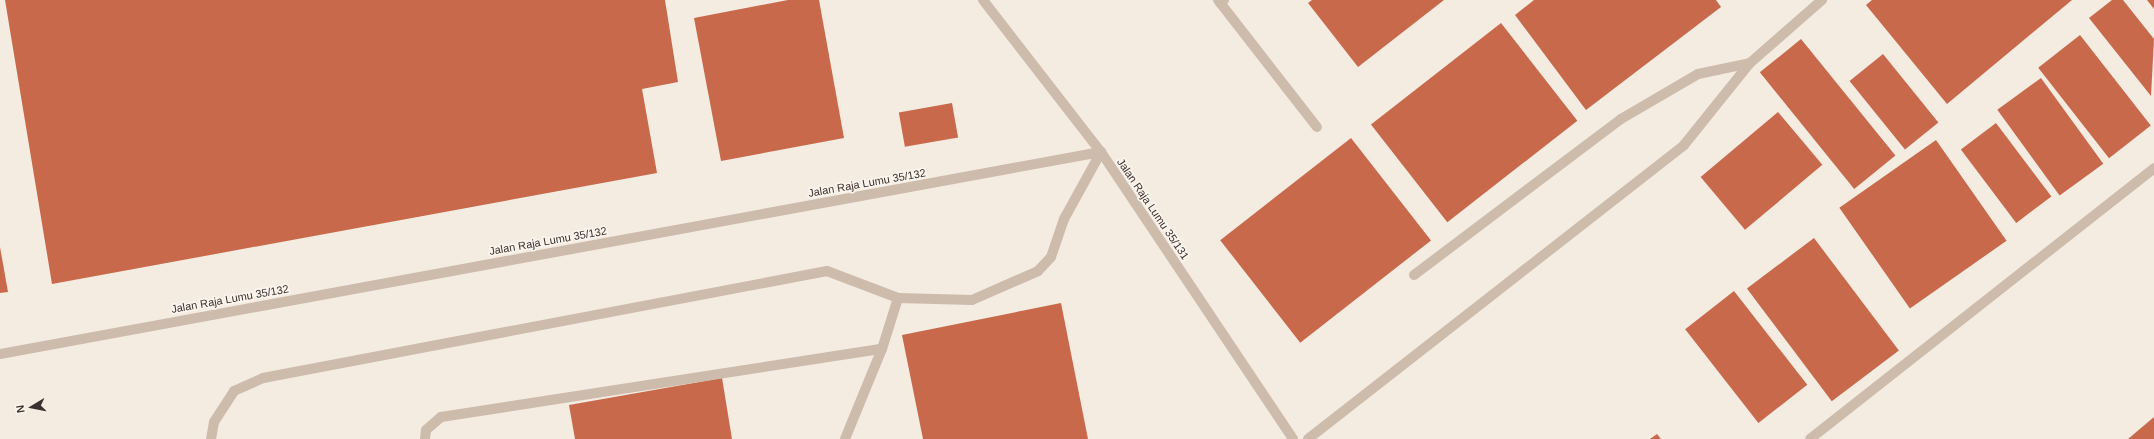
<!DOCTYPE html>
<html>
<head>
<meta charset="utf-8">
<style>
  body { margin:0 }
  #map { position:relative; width:2154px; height:439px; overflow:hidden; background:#f4ebe1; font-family:Helvetica,sans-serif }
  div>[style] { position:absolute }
  .building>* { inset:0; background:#c8694b; transform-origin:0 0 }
  .service>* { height:10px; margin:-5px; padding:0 5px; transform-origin:5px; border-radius:5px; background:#cdbbac }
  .minor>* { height:10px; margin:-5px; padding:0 5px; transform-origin:5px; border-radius:5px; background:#cdbbac }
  span { translate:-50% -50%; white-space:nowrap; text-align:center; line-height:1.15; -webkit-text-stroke:3.5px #fbf5ee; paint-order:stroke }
  .street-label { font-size:11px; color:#3b302b }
  .north { position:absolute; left:12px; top:387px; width:40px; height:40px; -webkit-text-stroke:3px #fbf5ee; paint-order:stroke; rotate:260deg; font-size:11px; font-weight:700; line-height:16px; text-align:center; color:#3b302b }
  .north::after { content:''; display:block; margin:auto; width:14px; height:18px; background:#3b302b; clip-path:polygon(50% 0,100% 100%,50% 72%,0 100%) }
</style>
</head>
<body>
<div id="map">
  <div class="building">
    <i style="clip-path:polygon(5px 0,665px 0,678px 82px,642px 89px,657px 173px,52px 284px)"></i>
    <i style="clip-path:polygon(788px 0,819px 0,844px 138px,721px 161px,694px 18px)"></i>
    <i style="clip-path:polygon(1312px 0,1444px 0,1358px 67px,1308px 3px)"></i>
    <i style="clip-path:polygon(1534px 0,1716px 0,1721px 7px,1586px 110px,1515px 15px)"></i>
    <i style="clip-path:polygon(1872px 0,2072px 0,1947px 104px,1866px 5px)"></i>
    <i style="clip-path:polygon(2112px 0,2123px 0,2154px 39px,2151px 96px,2089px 18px)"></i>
    <i style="clip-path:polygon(2147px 0,2154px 0,2154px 9px)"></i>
    <i style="left:1501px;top:23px;width:124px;height:165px;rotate:52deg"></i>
    <i style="left:2080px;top:35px;width:115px;height:53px;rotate:52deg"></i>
    <i style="left:1801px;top:39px;width:150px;height:53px;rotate:51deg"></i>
    <i style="left:1883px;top:54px;width:88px;height:43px;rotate:51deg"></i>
    <i style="left:2041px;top:78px;width:106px;height:54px;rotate:54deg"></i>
    <i style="left:952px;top:103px;width:35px;height:54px;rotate:80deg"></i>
    <i style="left:1778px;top:112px;width:69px;height:101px;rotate:50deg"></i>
    <i style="left:1996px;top:123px;width:92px;height:44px;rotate:53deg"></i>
    <i style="left:1351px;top:138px;width:130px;height:166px;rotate:52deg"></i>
    <i style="left:1936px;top:140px;width:123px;height:118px;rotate:55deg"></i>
    <i style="left:1814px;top:238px;width:141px;height:84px;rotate:53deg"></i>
    <i style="clip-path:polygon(0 247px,8px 292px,0 293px)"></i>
    <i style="left:1734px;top:291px;width:119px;height:62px;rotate:52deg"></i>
    <i style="clip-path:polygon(1061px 303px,1088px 439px,923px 439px,902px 335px)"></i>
    <i style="clip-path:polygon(722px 378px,732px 439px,575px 439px,569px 405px)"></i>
    <i style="clip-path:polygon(2154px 417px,2154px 439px,2128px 439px)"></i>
    <i style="clip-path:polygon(1657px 434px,1661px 439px,1650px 439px)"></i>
  </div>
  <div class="service">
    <i style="left:1218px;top:0;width:161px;rotate:52.1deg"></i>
    <i style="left:1414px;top:275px;width:259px;rotate:-37deg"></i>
    <i style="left:1621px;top:119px;width:89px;rotate:-30.3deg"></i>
    <i style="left:1698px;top:74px;width:53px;rotate:-11.9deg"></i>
    <i style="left:211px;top:439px;width:17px;rotate:-80deg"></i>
    <i style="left:214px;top:422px;width:37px;rotate:-57deg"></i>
    <i style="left:234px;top:391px;width:32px;rotate:-24deg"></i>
    <i style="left:263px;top:378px;width:574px;rotate:-10.74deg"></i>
    <i style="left:827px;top:271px;width:76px;rotate:20.8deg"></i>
    <i style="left:898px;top:298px;width:74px;rotate:1.5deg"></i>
    <i style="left:972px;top:300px;width:72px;rotate:-23.7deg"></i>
    <i style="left:1038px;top:271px;width:19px;rotate:-47deg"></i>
    <i style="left:1051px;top:257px;width:40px;rotate:-71.1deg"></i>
    <i style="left:1064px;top:219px;width:77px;rotate:-61.1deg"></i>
    <i style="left:425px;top:439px;width:9px;rotate:-84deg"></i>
    <i style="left:426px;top:430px;width:20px;rotate:-41deg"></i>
    <i style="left:441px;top:417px;width:446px;rotate:-8.8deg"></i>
    <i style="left:882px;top:349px;width:53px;rotate:-72.6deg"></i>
    <i style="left:845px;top:439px;width:97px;rotate:-67.7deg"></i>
    <i style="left:1308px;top:439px;width:477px;rotate:-38deg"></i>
    <i style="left:1684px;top:145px;width:105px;rotate:-51.2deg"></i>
    <i style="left:1750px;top:63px;width:96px;rotate:-41.2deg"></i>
  </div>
  <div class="minor">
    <i style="left:983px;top:0;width:192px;rotate:52.2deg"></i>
    <i style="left:1101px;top:152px;width:345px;rotate:56.2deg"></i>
    <i style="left:1220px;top:3px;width:5px;rotate:-37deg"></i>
    <i style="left:0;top:354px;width:1119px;rotate:-10.4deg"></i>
    <i style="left:1810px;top:439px;width:438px;rotate:-38.2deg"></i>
  </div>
  <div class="street-label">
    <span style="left:867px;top:183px;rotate:-10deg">Jalan Raja Lumu 35/132</span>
    <span style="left:1153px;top:209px;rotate:56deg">Jalan Raja Lumu 35/131</span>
    <span style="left:548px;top:241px;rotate:-10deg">Jalan Raja Lumu 35/132</span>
    <span style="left:230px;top:299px;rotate:-10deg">Jalan Raja Lumu 35/132</span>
  </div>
  <div class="north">N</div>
</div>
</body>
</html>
